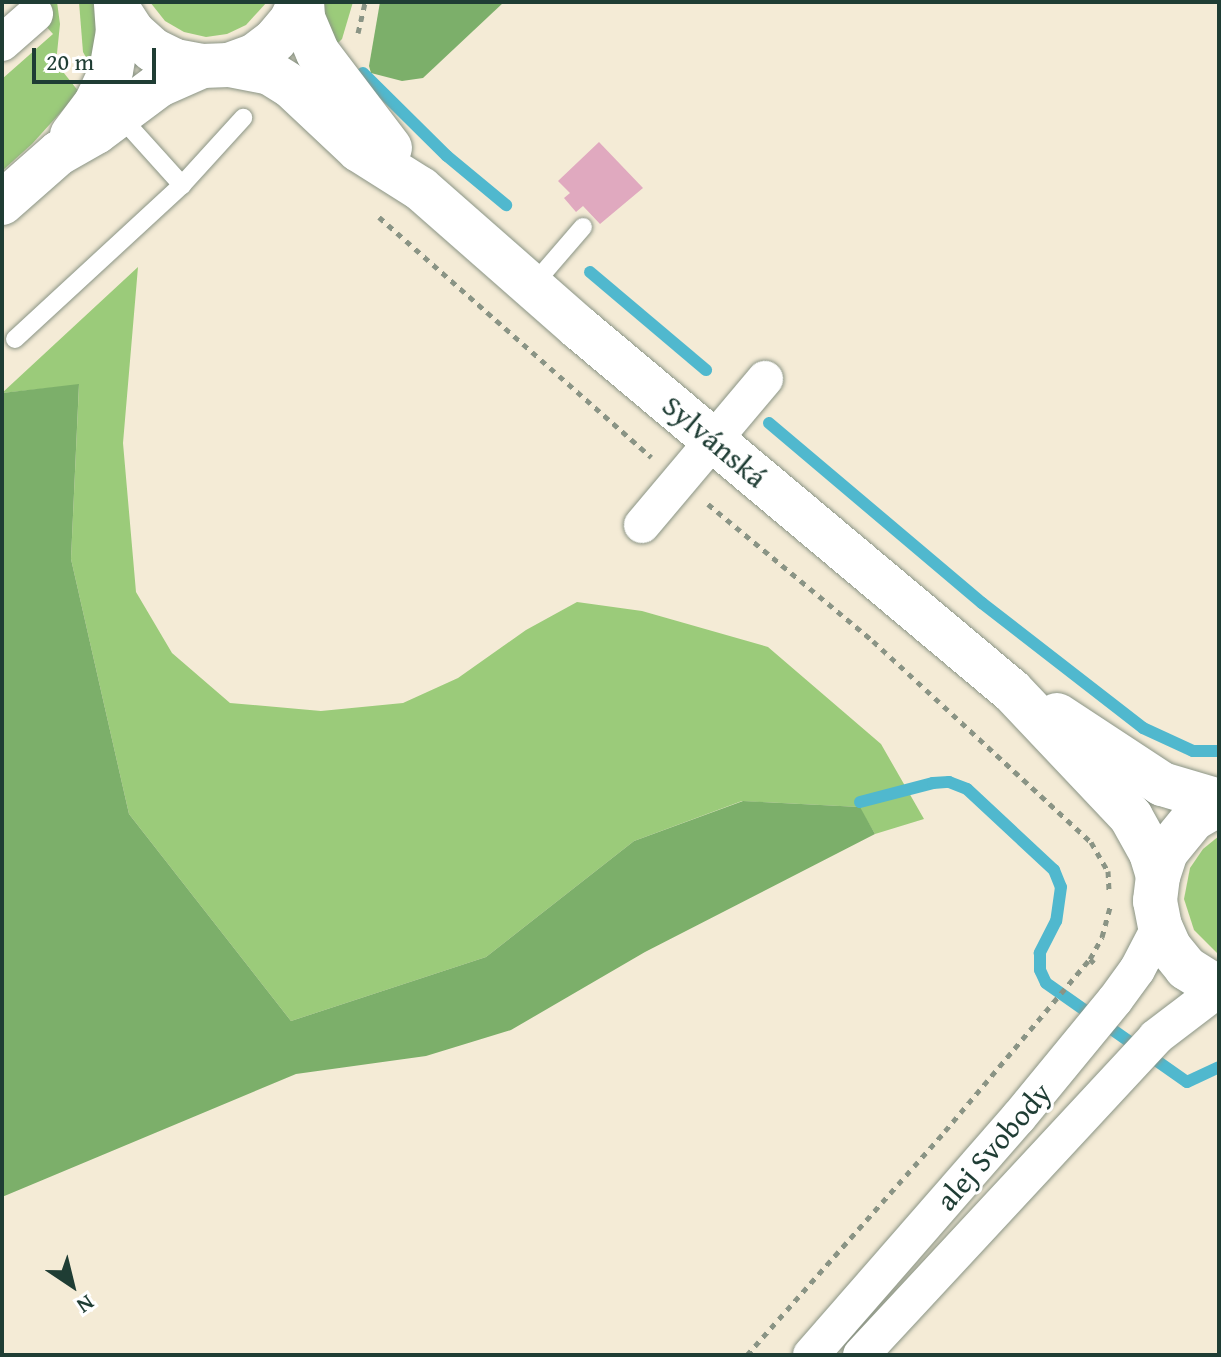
<!DOCTYPE html>
<html>
<head>
<meta charset="utf-8">
<style>
  body { margin:0 }
  #map { position:relative; width:1221px; height:1357px; overflow:hidden; background:#f4ebd6; font-family:"Gentium Book Plus",serif }
  div>[style] { position:absolute }
  .green>* { inset:0; background:#9bcb7a }
  .forest>* { inset:0; background:#7caf6a }
  .stream>* { height:12px; margin:-6px; padding:0 6px; transform-origin:6px; border-radius:6px; background:#50b8ce }
  .building>* { inset:0; background:#e0a9bf }
  .path>* { height:5px; margin-top:-2.5px; transform-origin:0; background:repeating-linear-gradient(90deg,#8a9485 0 6px,transparent 0 12px) }
  .roads { filter:drop-shadow(0 0 2px #8a9485) drop-shadow(0 0 2px #8a9485) }
  .service>* { height:18px; margin:-9px; padding:0 9px; transform-origin:9px; border-radius:9px; background:#fff }
  .minor>* { height:36px; margin:-18px; padding:0 18px; transform-origin:18px; border-radius:18px; background:#fff }
  .tertiary>* { height:44px; margin:-22px; padding:0 22px; transform-origin:22px; border-radius:22px; background:#fff }
  span { translate:-50% -50%; white-space:nowrap; text-align:center; line-height:1.15; -webkit-text-stroke:6px #fff; paint-order:stroke }
  .street-label { font-size:30px; color:#1f3d34 }
  .frame { position:absolute; inset:0; border:4px solid #1f3d34; pointer-events:none }
  .north { position:absolute; left:32px; top:1245px; width:80px; height:80px; -webkit-text-stroke:6px #fff; paint-order:stroke; rotate:145deg; font-size:22px; font-weight:700; line-height:32px; text-align:center; color:#1f3d34 }
  .north::after { content:''; display:block; margin:auto; width:28px; height:36px; background:#1f3d34; clip-path:polygon(50% 0,100% 100%,50% 72%,0 100%) }
  .scale { position:absolute; left:32px; top:48px; width:124px; height:36px; box-sizing:border-box; border:4px solid #1f3d34; border-top:0; padding-left:10px; font-size:24px; line-height:28px; white-space:nowrap; color:#1f3d34; -webkit-text-stroke:6px #fff; paint-order:stroke }
</style>
</head>
<body>
<div id="map">
  <div class="green">
    <i style="clip-path:polygon(24px 2px,57px 2px,60px 24px,56px 63px,79px 92px,32px 144px,2px 171px,2px 79px,53px 34px)"></i>
    <i style="clip-path:polygon(79px 2px,101px 2px,91px 66px,83px 52px)"></i>
    <i style="clip-path:polygon(150px 2px,267px 2px,246px 25px,227px 34px,206px 37px,184px 32px,165px 21px)"></i>
    <i style="clip-path:polygon(320px 2px,353px 2px,342px 39px,331px 50px)"></i>
    <i style="clip-path:polygon(138px 267px,123px 443px,136px 592px,172px 653px,230px 703px,321px 711px,403px 703px,458px 678px,526px 630px,577px 602px,642px 611px,768px 647px,881px 744px,924px 819px,875px 834px,859px 807px,742px 801px,634px 841px,486px 957px,291px 1021px,129px 814px,71px 559px,79px 385px,2px 393px)"></i>
    <i style="clip-path:polygon(1219px 836px,1219px 955px,1194px 930px,1184px 899px,1190px 868px,1203px 849px)"></i>
  </div>
  <div class="forest">
    <i style="clip-path:polygon(380px 2px,504px 2px,423px 78px,402px 81px,371px 73px,369px 66px)"></i>
    <i style="clip-path:polygon(79px 384px,71px 559px,129px 814px,291px 1021px,486px 957px,634px 841px,743px 801px,860px 807px,875px 834px,645px 952px,511px 1030px,426px 1056px,296px 1074px,2px 1197px,2px 393px)"></i>
  </div>
  <div class="stream">
    <i style="left:363px;top:73px;width:118px;rotate:44.7deg"></i>
    <i style="left:447px;top:156px;width:77px;rotate:39.7deg"></i>
    <i style="left:590px;top:272px;width:152px;rotate:40.2deg"></i>
    <i style="left:769px;top:423px;width:279px;rotate:40.2deg"></i>
    <i style="left:982px;top:603px;width:204px;rotate:37.8deg"></i>
    <i style="left:1143px;top:728px;width:55px;rotate:24.7deg"></i>
    <i style="left:1193px;top:751px;width:26px"></i>
    <i style="left:860px;top:802px;width:75px;rotate:-14.6deg"></i>
    <i style="left:933px;top:783px;width:16px;rotate:-4deg"></i>
    <i style="left:949px;top:782px;width:19px;rotate:21deg"></i>
    <i style="left:967px;top:789px;width:119px;rotate:43deg"></i>
    <i style="left:1054px;top:870px;width:18px;rotate:68deg"></i>
    <i style="left:1061px;top:887px;width:34px;rotate:98deg"></i>
    <i style="left:1056px;top:921px;width:36px;rotate:117deg"></i>
    <i style="left:1040px;top:953px;width:17px;rotate:90deg"></i>
    <i style="left:1040px;top:970px;width:14px;rotate:65deg"></i>
    <i style="left:1046px;top:983px;width:172px;rotate:35.1deg"></i>
    <i style="left:1187px;top:1082px;width:35px;rotate:-25deg"></i>
  </div>
  <div class="building">
    <i style="clip-path:polygon(599px 142px,643px 188px,600px 224px,583px 206px,576px 212px,564px 198px,570px 193px,558px 181px)"></i>
  </div>
  <div class="path">
    <i style="left:358px;top:33px;width:32px;rotate:-77deg"></i>
    <i style="left:379px;top:217px;width:363px;rotate:41.4deg"></i>
    <i style="left:708px;top:504px;width:214px;rotate:39.7deg"></i>
    <i style="left:873px;top:641px;width:297px;rotate:42.7deg"></i>
    <i style="left:1091px;top:842px;width:34px;rotate:60deg"></i>
    <i style="left:1108px;top:871px;width:22px;rotate:87deg"></i>
    <i style="left:1094px;top:963px;width:6px;rotate:-135deg"></i>
    <i style="left:1090px;top:959px;width:25px;rotate:-61deg"></i>
    <i style="left:1102px;top:937px;width:31px;rotate:-75deg"></i>
    <i style="left:747px;top:1355px;width:299px;rotate:-48.5deg"></i>
    <i style="left:945px;top:1131px;width:225px;rotate:-49.9deg"></i>
  </div>
  <div class="roads">
    <div class="service">
      <i style="left:118px;top:114px;width:96px;rotate:48deg"></i>
      <i style="left:532px;top:286px;width:78px;rotate:-49.2deg"></i>
      <i style="left:15px;top:339px;width:227px;rotate:-42.7deg"></i>
      <i style="left:182px;top:185px;width:91px;rotate:-47.7deg"></i>
    </div>
    <div class="minor">
      <i style="left:2px;top:43px;width:44px;rotate:-41.3deg"></i>
      <i style="left:642px;top:525px;width:191px;rotate:-49.9deg"></i>
      <i style="left:811px;top:1355px;width:315px;rotate:-48.9deg"></i>
      <i style="left:1018px;top:1118px;width:153px;rotate:-50.6deg"></i>
      <i style="left:1115px;top:1000px;width:37px;rotate:-54deg"></i>
      <i style="left:1137px;top:970px;width:50px;rotate:-62.4deg"></i>
      <i style="left:861px;top:1355px;width:434px;rotate:-47.1deg"></i>
      <i style="left:1156px;top:1037px;width:79px;rotate:-37.3deg"></i>
    </div>
    <div class="tertiary">
      <i style="left:302px;top:2px;width:16px;rotate:86deg"></i>
      <i style="left:303px;top:18px;width:38px;rotate:67deg"></i>
      <i style="left:318px;top:53px;width:119px;rotate:52.8deg"></i>
      <i style="left:118px;top:9px;width:27px;rotate:57deg"></i>
      <i style="left:133px;top:32px;width:27px;rotate:42deg"></i>
      <i style="left:153px;top:50px;width:25px;rotate:26deg"></i>
      <i style="left:176px;top:61px;width:26px;rotate:11deg"></i>
      <i style="left:229px;top:65px;width:42px;rotate:11deg"></i>
      <i style="left:270px;top:73px;width:26px;rotate:32deg"></i>
      <i style="left:292px;top:87px;width:92px;rotate:43.2deg"></i>
      <i style="left:359px;top:150px;width:73px;rotate:32.2deg"></i>
      <i style="left:421px;top:189px;width:209px;rotate:41.3deg"></i>
      <i style="left:578px;top:327px;width:566px;rotate:39.99deg"></i>
      <i style="left:1012px;top:691px;width:173px;rotate:46.6deg"></i>
      <i style="left:1131px;top:817px;width:41px;rotate:60.9deg"></i>
      <i style="left:1151px;top:853px;width:24px;rotate:73deg"></i>
      <i style="left:72px;top:135px;width:40px;rotate:-53deg"></i>
      <i style="left:96px;top:103px;width:35px;rotate:-65deg"></i>
      <i style="left:111px;top:71px;width:39px;rotate:-80deg"></i>
      <i style="left:118px;top:33px;width:31px;rotate:-94deg"></i>
      <i style="left:2px;top:203px;width:76px;rotate:-41.3deg"></i>
      <i style="left:59px;top:153px;width:43px;rotate:-29.6deg"></i>
      <i style="left:96px;top:132px;width:79px;rotate:-36.7deg"></i>
      <i style="left:159px;top:85px;width:47px;rotate:-23.8deg"></i>
      <i style="left:202px;top:66px;width:27px;rotate:-2deg"></i>
      <i style="left:229px;top:65px;width:27px;rotate:-20deg"></i>
      <i style="left:254px;top:56px;width:26px;rotate:-37deg"></i>
      <i style="left:275px;top:40px;width:25px;rotate:-50deg"></i>
      <i style="left:291px;top:21px;width:21px;rotate:-65deg"></i>
      <i style="left:1057px;top:715px;width:126px;rotate:33.3deg"></i>
      <i style="left:1162px;top:784px;width:59px;rotate:16.6deg"></i>
      <i style="left:1219px;top:804px;width:30px;rotate:150deg"></i>
      <i style="left:1193px;top:819px;width:43px;rotate:129.3deg"></i>
      <i style="left:1166px;top:852px;width:25px;rotate:108deg"></i>
      <i style="left:1158px;top:876px;width:25px;rotate:97deg"></i>
      <i style="left:1155px;top:901px;width:25px;rotate:79deg"></i>
      <i style="left:1160px;top:926px;width:24px;rotate:66deg"></i>
      <i style="left:1170px;top:948px;width:26px;rotate:51deg"></i>
      <i style="left:1186px;top:968px;width:39px;rotate:32deg"></i>
    </div>
  </div>
  <div class="street-label">
    <span style="left:715px;top:441px;rotate:40deg">Sylvánská</span>
    <span style="left:993px;top:1146px;rotate:-49deg">alej Svobody</span>
  </div>
  <div class="frame"></div>
  <div class="north">N</div>
  <div class="scale">20 m</div>
</div>
</body>
</html>
